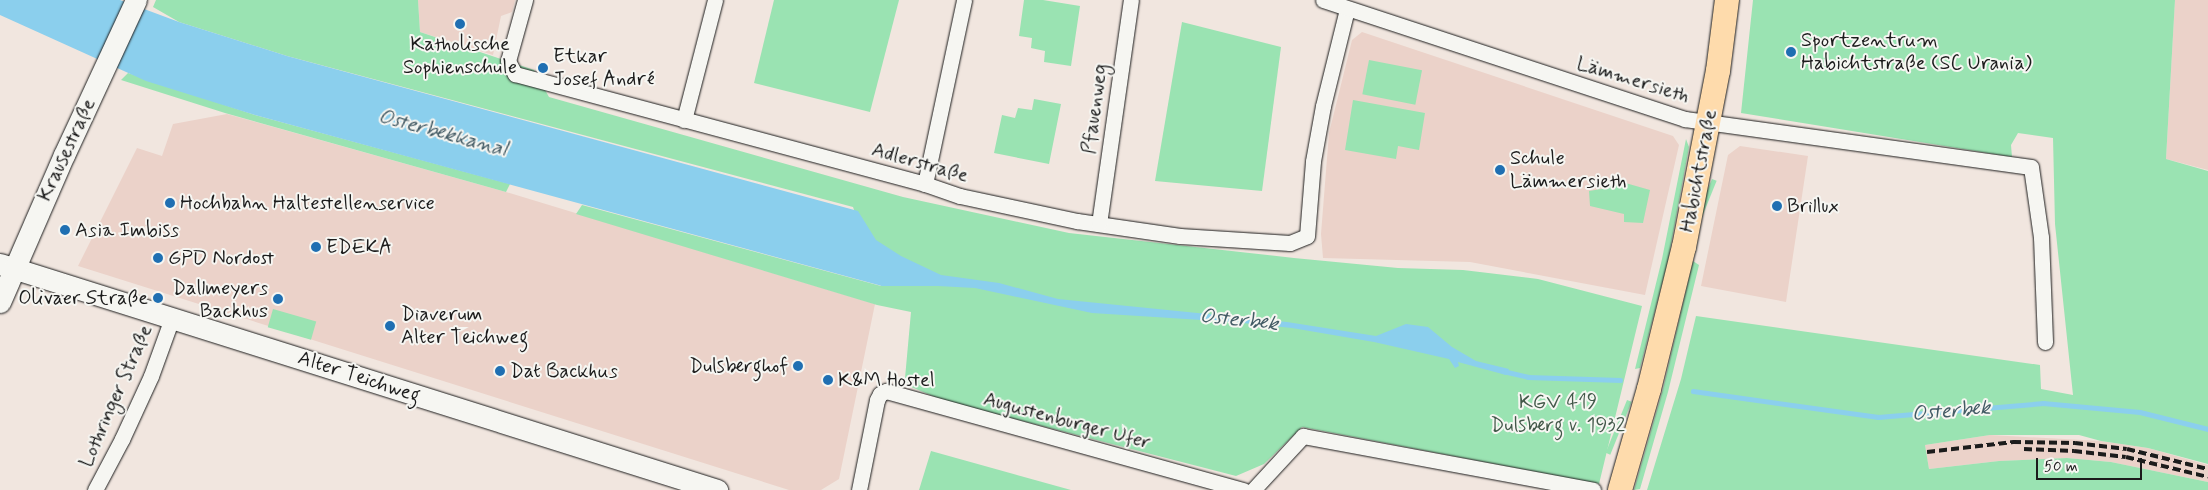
<!DOCTYPE html>
<html>
<head>
<meta charset="utf-8">
<style>
  body { margin:0 }
  #map { position:relative; width:2208px; height:490px; overflow:hidden; background:#f1e6df; font-family:Mynerve,sans-serif }
  div>[style] { position:absolute }
  .built>* { inset:0; background:#ebd2c9 }
  .green>* { inset:0; background:#9ae3b2; transform-origin:0 0 }
  .water>* { inset:0; background:#8bcfed }
  .stream>* { height:4.5px; margin:-2.25px; padding:0 2.25px; transform-origin:2.25px; border-radius:2.25px; background:#8bcfed }
  .roads { filter:drop-shadow(0 0 1px #1c1c1c) drop-shadow(0 0 1px #1c1c1c) }
  .street>* { height:15px; margin:-7.5px; padding:0 7.5px; transform-origin:7.5px; border-radius:7.5px; background:#f6f6f2 }
  .secondary>* { height:21px; margin:-10.5px; padding:0 10.5px; transform-origin:10.5px; border-radius:10.5px; background:#f6f6f2 }
  .primary>* { height:24px; margin:-12px; padding:0 12px; transform-origin:12px; border-radius:12px; background:#fedbac }
  .rail>* { height:4px; margin-top:-2px; transform-origin:0; background:repeating-linear-gradient(90deg,#1c1c1c 0 8px,transparent 0 12px) }
  .dots>* { width:14px; height:14px; translate:-50% -50%; box-sizing:border-box; border:2px solid #f6f6f2; border-radius:50% }
  span { translate:-50% -50%; white-space:nowrap; text-align:center; line-height:1.15; -webkit-text-stroke:4px #f6f6f2; paint-order:stroke }
  .poi-label { font-size:20px; color:#1c1c1c }
  .left { translate:0 -50%; text-align:left }
  .right { translate:-100% -50%; text-align:right }
  .street-label { font-size:20px; color:#1c1c1c }
  .park-label { font-size:20px; color:#425849 }
  .water-label { font-size:21px; color:#435b65; font-style:italic }
  .scale { position:absolute; left:2036px; top:458px; width:106px; height:22px; box-sizing:border-box; border:2px solid #1c1c1c; border-top:0; padding-left:6px; font-size:15px; line-height:18px; white-space:nowrap; color:#1c1c1c; -webkit-text-stroke:4px #f6f6f2; paint-order:stroke }
</style>
</head>
<body>
<div id="map">
  <div class="built">
    <i style="clip-path:polygon(418px 0,515px 0,512px 12px,501px 16px,493px 55px,420px 32px)"></i>
    <i style="clip-path:polygon(2175px 0,2208px 0,2208px 170px,2166px 159px)"></i>
    <i style="clip-path:polygon(1362px 32px,1673px 136px,1679px 145px,1645px 295px,1470px 262px,1323px 258px,1321px 234px,1329px 133px,1352px 40px)"></i>
    <i style="clip-path:polygon(227px 114px,506px 192px,875px 304px,839px 479px,821px 490px,789px 490px,78px 266px,137px 148px,162px 156px,173px 124px)"></i>
    <i style="clip-path:polygon(1740px 146px,1808px 156px,1786px 302px,1701px 286px,1728px 155px)"></i>
    <i style="clip-path:polygon(1990px 435px,2101px 441px,2148px 448px,2208px 465px,2208px 482px,2111px 462px,2067px 458px,1999px 461px,1929px 469px,1925px 445px)"></i>
  </div>
  <div class="green">
    <i style="clip-path:polygon(156px 0,418px 0,420px 32px,534px 70px,549px 97px,903px 197px,1069px 233px,1294px 258px,1398px 268px,1463px 270px,1538px 279px,1642px 306px,1599px 484px,1302px 427px,1264px 464px,1236px 476px,942px 400px,909px 386px,905px 378px,911px 312px,877px 305px,576px 214px,582px 205px,881px 286px,853px 207px,287px 56px,179px 22px,153px 7px)"></i>
    <i style="clip-path:polygon(774px 0,899px 0,870px 112px,754px 83px)"></i>
    <i style="clip-path:polygon(1024px 0,1043px 0,1080px 6px,1071px 66px,1044px 62px,1045px 51px,1031px 48px,1032px 38px,1019px 36px)"></i>
    <i style="clip-path:polygon(1753px 0,2175px 0,2166px 159px,2208px 171px,2208px 464px,2148px 448px,2101px 441px,2079px 435px,1990px 435px,1925px 445px,1929px 469px,1999px 461px,2067px 458px,2111px 462px,2203px 481px,2208px 482px,2208px 490px,1647px 490px,1681px 379px,1696px 316px,2040px 365px,2041px 389px,2073px 395px,2055px 224px,2053px 138px,2018px 133px,2011px 145px,2012px 157px,1741px 113px)"></i>
    <i style="clip-path:polygon(1182px 22px,1281px 47px,1262px 191px,1155px 181px)"></i>
    <i style="left:1369px;top:60px;width:54px;height:35px;rotate:11deg"></i>
    <i style="clip-path:polygon(128px 73px,255px 115px,510px 184px,506px 192px,225px 113px,121px 80px)"></i>
    <i style="clip-path:polygon(1034px 99px,1061px 104px,1049px 164px,994px 153px,1002px 115px,1015px 118px,1018px 108px,1032px 110px)"></i>
    <i style="clip-path:polygon(1353px 100px,1425px 113px,1419px 150px,1398px 146px,1396px 159px,1345px 150px)"></i>
    <i style="clip-path:polygon(1686px 139px,1689px 147px,1668px 261px,1640px 368px,1635px 369px,1662px 259px)"></i>
    <i style="left:1712px;top:179px;width:5px;height:57px;rotate:22deg"></i>
    <i style="clip-path:polygon(1615px 180px,1650px 190px,1643px 223px,1624px 222px,1624px 214px,1590px 206px,1589px 191px,1607px 188px)"></i>
    <i style="clip-path:polygon(1693px 261px,1699px 265px,1668px 392px,1640px 489px,1634px 490px,1663px 389px)"></i>
    <i style="left:273px;top:309px;width:45px;height:19px;rotate:16deg"></i>
    <i style="left:1627px;top:400px;width:5px;height:57px;rotate:22deg"></i>
    <i style="clip-path:polygon(931px 451px,1071px 490px,919px 490px)"></i>
  </div>
  <div class="water">
    <i style="clip-path:polygon(0 0,120px 0,179px 22px,287px 56px,858px 211px,876px 240px,901px 256px,941px 275px,999px 283px,1058px 299px,1287px 322px,1376px 336px,1406px 324px,1428px 327px,1452px 347px,1476px 361px,1509px 369px,1506px 375px,1458px 362px,1459px 366px,1455px 368px,1449px 359px,1374px 342px,1292px 328px,1233px 322px,1092px 313px,975px 288px,938px 286px,882px 286px,255px 115px,146px 81px,0 15px)"></i>
  </div>
  <div class="stream">
    <i style="left:1503px;top:371px;width:26px;rotate:13deg"></i>
    <i style="left:1528px;top:377px;width:92px;rotate:1.9deg"></i>
    <i style="left:1693px;top:391px;width:187px;rotate:8deg"></i>
    <i style="left:1878px;top:417px;width:166px;rotate:-4.8deg"></i>
    <i style="left:2043px;top:403px;width:97px;rotate:5.3deg"></i>
    <i style="left:2140px;top:412px;width:70px;rotate:14deg"></i>
  </div>
  <div class="roads">
    <div class="street">
      <i style="left:525px;top:0;width:63px;rotate:105.6deg"></i>
      <i style="left:508px;top:61px;width:15px;rotate:62deg"></i>
      <i style="left:515px;top:74px;width:424px;rotate:15deg"></i>
      <i style="left:925px;top:184px;width:37px;rotate:19deg"></i>
      <i style="left:960px;top:196px;width:120px;rotate:12.1deg"></i>
      <i style="left:1077px;top:221px;width:104px;rotate:8.3deg"></i>
      <i style="left:1180px;top:236px;width:110px;rotate:3.6deg"></i>
      <i style="left:1290px;top:243px;width:18px;rotate:-22deg"></i>
      <i style="left:1307px;top:236px;width:75px;rotate:-85.4deg"></i>
      <i style="left:1313px;top:161px;width:56px;rotate:-79.7deg"></i>
      <i style="left:1323px;top:106px;width:100px;rotate:-76.1deg"></i>
      <i style="left:1323px;top:0;width:381px;rotate:18.2deg"></i>
      <i style="left:1685px;top:119px;width:349px;rotate:7.9deg"></i>
      <i style="left:2031px;top:167px;width:71px;rotate:81.9deg"></i>
      <i style="left:2041px;top:237px;width:105px;rotate:87.8deg"></i>
      <i style="left:684px;top:120px;width:124px;rotate:-75.5deg"></i>
      <i style="left:925px;top:184px;width:188px;rotate:-78deg"></i>
      <i style="left:1099px;top:224px;width:226px;rotate:-81.9deg"></i>
      <i style="left:95px;top:490px;width:58px;rotate:-62.1deg"></i>
      <i style="left:122px;top:439px;width:69px;rotate:-65.3deg"></i>
      <i style="left:151px;top:376px;width:62px;rotate:-70.1deg"></i>
      <i style="left:859px;top:490px;width:92px;rotate:-78.7deg"></i>
      <i style="left:877px;top:400px;width:7px;rotate:-63deg"></i>
      <i style="left:880px;top:394px;width:7px;rotate:-27deg"></i>
      <i style="left:886px;top:391px;width:371px;rotate:15.5deg"></i>
      <i style="left:1253px;top:490px;width:74px;rotate:-47.2deg"></i>
      <i style="left:1303px;top:436px;width:295px;rotate:10.5deg"></i>
    </div>
    <div class="secondary">
      <i style="left:0;top:264px;width:752px;rotate:17.49deg"></i>
      <i style="left:0;top:302px;width:160px;rotate:-66.5deg"></i>
      <i style="left:64px;top:155px;width:171px;rotate:-65.1deg"></i>
    </div>
    <div class="primary">
      <i style="left:1620px;top:490px;width:105px;rotate:-74deg"></i>
      <i style="left:1649px;top:389px;width:146px;rotate:-76.2deg"></i>
      <i style="left:1684px;top:247px;width:179px;rotate:-79.1deg"></i>
      <i style="left:1718px;top:71px;width:72px;rotate:-82.8deg"></i>
    </div>
  </div>
  <div class="rail">
    <i style="left:2024px;top:449px;width:50px;rotate:2.3deg"></i>
    <i style="left:2074px;top:451px;width:52px;rotate:6.6deg"></i>
    <i style="left:2126px;top:457px;width:84px;rotate:13.7deg"></i>
    <i style="left:1927px;top:452px;width:87px;rotate:-6.6deg"></i>
    <i style="left:2013px;top:442px;width:62px;rotate:0.9deg"></i>
    <i style="left:2075px;top:443px;width:52px;rotate:6.6deg"></i>
    <i style="left:2127px;top:449px;width:83px;rotate:13.9deg"></i>
  </div>
  <div class="dots">
    <i style="left:460px;top:24px;background:#1f6fb2"></i>
    <i style="left:1791px;top:52px;background:#1f6fb2"></i>
    <i style="left:543px;top:68px;background:#1f6fb2"></i>
    <i style="left:1500px;top:170px;background:#1f6fb2"></i>
    <i style="left:170px;top:203px;background:#1f6fb2"></i>
    <i style="left:1777px;top:206px;background:#1f6fb2"></i>
    <i style="left:65px;top:230px;background:#1f6fb2"></i>
    <i style="left:316px;top:247px;background:#1f6fb2"></i>
    <i style="left:158px;top:258px;background:#1f6fb2"></i>
    <i style="left:158px;top:298px;background:#1f6fb2"></i>
    <i style="left:278px;top:299px;background:#1f6fb2"></i>
    <i style="left:390px;top:326px;background:#1f6fb2"></i>
    <i style="left:798px;top:366px;background:#1f6fb2"></i>
    <i style="left:500px;top:371px;background:#1f6fb2"></i>
    <i style="left:828px;top:380px;background:#1f6fb2"></i>
  </div>
  <div class="poi-label">
    <span class="left" style="left:1801px;top:52px">Sportzentrum<br>Habichtstraße (SC Urania)</span>
    <span style="left:460px;top:56px">Katholische<br>Sophienschule</span>
    <span class="left" style="left:553px;top:68px">Etkar<br>Josef André</span>
    <span class="left" style="left:1510px;top:170px">Schule<br>Lämmersieth</span>
    <span class="left" style="left:180px;top:203px">Hochbahn Haltestellenservice</span>
    <span class="left" style="left:1787px;top:206px">Brillux</span>
    <span class="left" style="left:75px;top:230px">Asia Imbiss</span>
    <span class="left" style="left:326px;top:247px">EDEKA</span>
    <span class="left" style="left:168px;top:258px">GPD Nordost</span>
    <span class="right" style="left:268px;top:300px">Dallmeyers<br>Backhus</span>
    <span class="right" style="left:148px;top:298px">Olivaer Straße</span>
    <span class="left" style="left:401px;top:326px">Diaverum<br>Alter Teichweg</span>
    <span class="right" style="left:788px;top:366px">Dulsberghof</span>
    <span class="left" style="left:510px;top:371px">Dat Backhus</span>
    <span class="left" style="left:838px;top:380px">K&amp;M Hostel</span>
  </div>
  <div class="street-label">
    <span style="left:1633px;top:80px;rotate:17deg">Lämmersieth</span>
    <span style="left:1095px;top:109px;rotate:-82deg">Pfauenweg</span>
    <span style="left:67px;top:150px;rotate:-65deg">Krausestraße</span>
    <span style="left:920px;top:163px;rotate:16deg">Adlerstraße</span>
    <span style="left:1699px;top:171px;rotate:-79deg">Habichtstraße</span>
    <span style="left:359px;top:377px;rotate:18deg">Alter Teichweg</span>
    <span style="left:116px;top:396px;rotate:-66deg">Lothringer Straße</span>
    <span style="left:1067px;top:421px;rotate:15deg">Augustenburger Ufer</span>
  </div>
  <div class="park-label">
    <span style="left:1558px;top:414px">KGV 419<br>Dulsberg v. 1932</span>
  </div>
  <div class="water-label">
    <span style="left:443px;top:133px;rotate:15deg">Osterbekkanal</span>
    <span style="left:1239px;top:320px;rotate:6deg">Osterbek</span>
    <span style="left:1951px;top:411px;rotate:-5deg">Osterbek</span>
  </div>
  <div class="scale">50 m</div>
</div>
</body>
</html>
